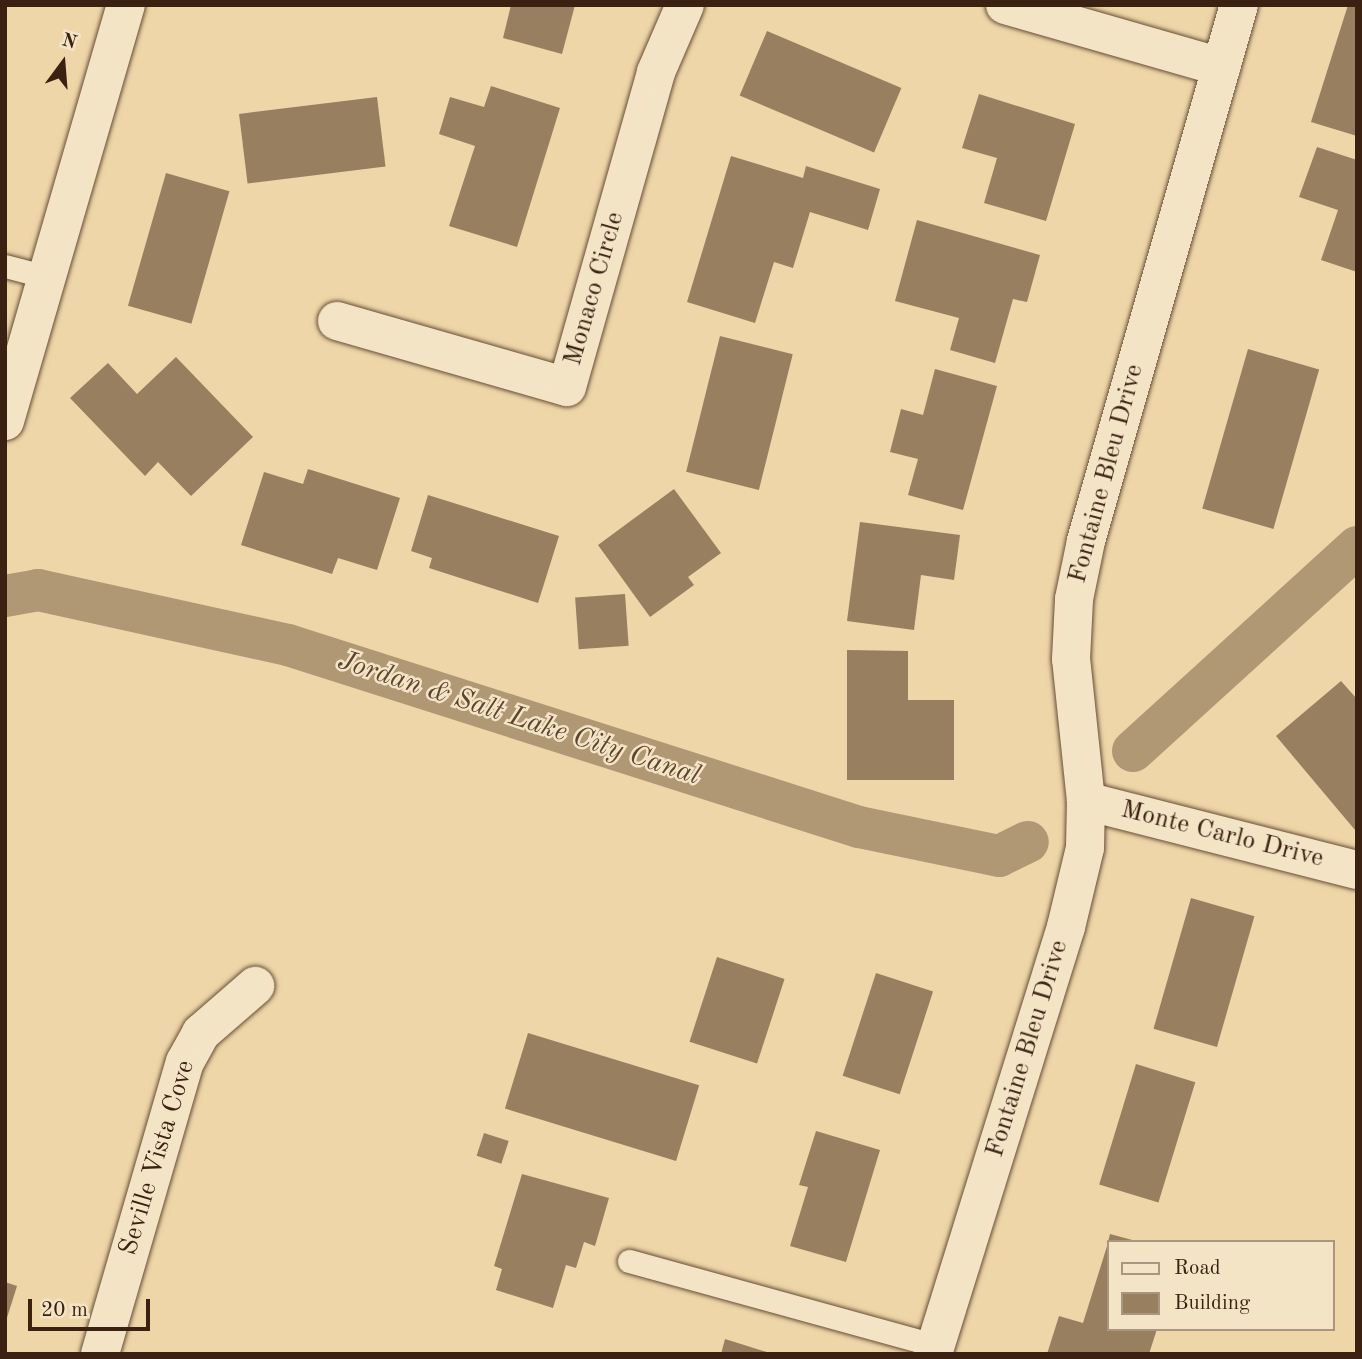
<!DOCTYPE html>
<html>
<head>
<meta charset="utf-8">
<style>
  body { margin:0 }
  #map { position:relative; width:1362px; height:1359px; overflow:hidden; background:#eed6a8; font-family:"Old Standard TT",serif }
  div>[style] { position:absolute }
  .canal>* { height:42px; margin:-21px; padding:0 21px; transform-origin:21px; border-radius:21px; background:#b19875 }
  .building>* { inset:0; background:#987f60; transform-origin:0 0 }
  .roads { filter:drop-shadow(0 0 2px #674e37) drop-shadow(0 0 2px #674e37) }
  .lane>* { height:23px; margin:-11.5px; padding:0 11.5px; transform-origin:11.5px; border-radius:11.5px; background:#f4e4c6 }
  .street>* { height:38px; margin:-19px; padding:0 19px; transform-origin:19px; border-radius:19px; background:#f4e4c6 }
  span { translate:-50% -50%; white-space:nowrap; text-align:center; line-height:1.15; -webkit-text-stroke:5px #f4e4c6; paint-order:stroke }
  .street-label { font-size:26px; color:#3a2111 }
  .water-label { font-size:28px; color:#5e452f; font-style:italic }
  .frame { position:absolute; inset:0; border:7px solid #3a2111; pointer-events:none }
  .legend { position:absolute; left:1107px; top:1240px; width:228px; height:91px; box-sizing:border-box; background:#f4e4c6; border:2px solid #aa967e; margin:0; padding:9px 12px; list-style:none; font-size:21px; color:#3a2111 }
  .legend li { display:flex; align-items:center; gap:14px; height:35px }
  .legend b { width:35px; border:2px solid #aa967e }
  .north { position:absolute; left:28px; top:28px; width:70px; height:70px; -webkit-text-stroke:5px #f4e4c6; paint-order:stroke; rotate:16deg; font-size:19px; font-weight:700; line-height:28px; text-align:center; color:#3a2111 }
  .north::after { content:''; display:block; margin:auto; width:24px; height:32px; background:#3a2111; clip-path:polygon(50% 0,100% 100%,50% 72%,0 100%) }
  .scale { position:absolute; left:28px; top:1299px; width:122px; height:32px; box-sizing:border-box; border:4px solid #3a2111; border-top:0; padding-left:9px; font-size:21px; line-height:24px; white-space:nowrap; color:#3a2111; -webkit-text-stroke:5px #f4e4c6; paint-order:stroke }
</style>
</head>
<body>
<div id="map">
  <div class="canal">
    <i style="left:5px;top:596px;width:34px;rotate:-10deg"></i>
    <i style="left:38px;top:590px;width:256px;rotate:12.4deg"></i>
    <i style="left:288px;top:645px;width:599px;rotate:17.68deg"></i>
    <i style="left:859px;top:827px;width:143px;rotate:11.7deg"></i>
    <i style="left:999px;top:856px;width:32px;rotate:-26deg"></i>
    <i style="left:1133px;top:751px;width:303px;rotate:-42.3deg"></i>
  </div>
  <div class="building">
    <i style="clip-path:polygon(511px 5px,575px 5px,562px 54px,503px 38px)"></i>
    <i style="clip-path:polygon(1348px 5px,1357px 5px,1357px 136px,1311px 122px)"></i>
    <i style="left:767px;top:31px;width:146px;height:70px;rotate:23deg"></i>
    <i style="clip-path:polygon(491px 86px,560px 108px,517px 247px,449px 226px,475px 146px,439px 134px,450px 97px,484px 107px)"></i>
    <i style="clip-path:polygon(979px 94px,1075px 124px,1046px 221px,984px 203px,997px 158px,962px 148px)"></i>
    <i style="left:377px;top:97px;width:70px;height:139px;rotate:83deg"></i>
    <i style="clip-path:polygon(1317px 147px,1357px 160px,1357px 272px,1321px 260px,1338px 210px,1299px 197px)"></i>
    <i style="clip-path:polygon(731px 156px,803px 178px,806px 166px,880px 189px,868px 230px,810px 212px,793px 268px,774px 262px,755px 323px,687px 302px)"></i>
    <i style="left:166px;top:173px;width:66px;height:138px;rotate:16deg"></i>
    <i style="clip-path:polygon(917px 220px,1040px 255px,1027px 302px,1013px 299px,995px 363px,950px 350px,959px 318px,895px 301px)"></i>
    <i style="left:720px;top:336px;width:75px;height:140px;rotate:14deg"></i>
    <i style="left:1248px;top:349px;width:74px;height:166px;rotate:16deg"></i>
    <i style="clip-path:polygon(176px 357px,253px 437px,191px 496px,158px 462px,145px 476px,70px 398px,108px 363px,137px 394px)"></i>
    <i style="clip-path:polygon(935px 369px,997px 386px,963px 510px,908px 495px,918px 459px,890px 452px,901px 409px,923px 415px)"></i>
    <i style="clip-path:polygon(308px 469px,400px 498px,377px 570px,338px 558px,332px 574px,241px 545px,264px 472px,303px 484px)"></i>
    <i style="clip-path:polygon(674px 489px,721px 553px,688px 577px,694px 585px,650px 617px,598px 545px)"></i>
    <i style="clip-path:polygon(428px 495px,559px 536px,538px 603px,429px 568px,432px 558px,411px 551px)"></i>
    <i style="clip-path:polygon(860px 522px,960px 535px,954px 580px,921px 575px,914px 630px,847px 621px)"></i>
    <i style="left:625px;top:594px;width:52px;height:50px;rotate:86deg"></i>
    <i style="clip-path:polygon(847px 650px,908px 651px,908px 700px,954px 700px,954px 780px,847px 780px)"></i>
    <i style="clip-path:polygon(1341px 681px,1357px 699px,1355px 830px,1276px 736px)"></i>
    <i style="left:1191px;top:898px;width:66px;height:136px;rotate:16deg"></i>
    <i style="left:717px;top:957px;width:71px;height:89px;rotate:18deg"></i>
    <i style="left:876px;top:973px;width:60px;height:108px;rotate:18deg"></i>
    <i style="left:528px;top:1033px;width:179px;height:79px;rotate:17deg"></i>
    <i style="left:1136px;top:1064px;width:62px;height:126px;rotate:17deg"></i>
    <i style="clip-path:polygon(816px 1131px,880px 1150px,846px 1262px,790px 1246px,808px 1187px,799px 1185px)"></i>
    <i style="left:484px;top:1133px;width:26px;height:24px;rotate:18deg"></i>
    <i style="clip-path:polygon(522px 1174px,609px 1198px,595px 1246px,584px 1242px,576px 1268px,566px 1265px,553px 1308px,496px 1290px,502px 1269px,494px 1266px)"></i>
    <i style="clip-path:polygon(1110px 1234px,1136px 1241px,1135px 1242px,1108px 1242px)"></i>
    <i style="clip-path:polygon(1108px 1243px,1108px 1329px,1157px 1329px,1149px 1354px,1047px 1354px,1059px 1316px,1083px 1323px)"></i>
    <i style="clip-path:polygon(5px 1282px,17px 1286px,6px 1321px,5px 1321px)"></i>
    <i style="clip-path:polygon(725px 1339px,770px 1353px,770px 1354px,721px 1354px)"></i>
  </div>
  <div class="roads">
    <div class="lane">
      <i style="left:5px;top:266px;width:43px;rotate:14.7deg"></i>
      <i style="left:629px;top:1261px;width:317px;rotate:15.4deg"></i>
    </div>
    <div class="street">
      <i style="left:1005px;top:5px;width:225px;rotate:16deg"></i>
      <i style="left:337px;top:321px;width:239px;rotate:16deg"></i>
      <i style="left:567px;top:387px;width:327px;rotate:-74.2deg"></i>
      <i style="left:656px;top:72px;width:73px;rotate:-66.6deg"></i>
      <i style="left:5px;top:421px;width:433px;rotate:-73.8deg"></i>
      <i style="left:1086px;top:801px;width:280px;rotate:14.3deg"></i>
      <i style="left:100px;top:1354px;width:304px;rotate:-73.8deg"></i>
      <i style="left:185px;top:1062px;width:33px;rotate:-61deg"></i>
      <i style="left:201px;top:1033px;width:72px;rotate:-41deg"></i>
      <i style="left:933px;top:1354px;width:447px;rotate:-72.7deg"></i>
      <i style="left:1066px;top:927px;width:81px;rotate:-76.5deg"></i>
      <i style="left:1085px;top:848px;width:47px;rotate:-88.8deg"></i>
      <i style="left:1086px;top:801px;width:143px;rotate:-96deg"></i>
      <i style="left:1071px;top:659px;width:60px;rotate:-87.1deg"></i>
      <i style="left:1074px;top:599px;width:59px;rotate:-78.3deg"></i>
      <i style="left:1086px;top:541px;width:557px;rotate:-74.07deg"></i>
    </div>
  </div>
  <div class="street-label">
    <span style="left:595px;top:289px;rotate:-74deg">Monaco Circle</span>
    <span style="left:1107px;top:474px;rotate:-75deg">Fontaine Bleu Drive</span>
    <span style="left:1222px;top:835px;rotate:14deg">Monte Carlo Drive</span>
    <span style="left:1028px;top:1049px;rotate:-73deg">Fontaine Bleu Drive</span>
    <span style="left:158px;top:1158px;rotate:-73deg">Seville Vista Cove</span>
  </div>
  <div class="water-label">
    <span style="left:519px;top:719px;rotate:18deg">Jordan &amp; Salt Lake City Canal</span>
  </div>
  <div class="frame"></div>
  <ul class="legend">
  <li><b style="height:9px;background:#f4e4c6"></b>Road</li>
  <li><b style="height:19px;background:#987f60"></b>Building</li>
  </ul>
  <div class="north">N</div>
  <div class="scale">20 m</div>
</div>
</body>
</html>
